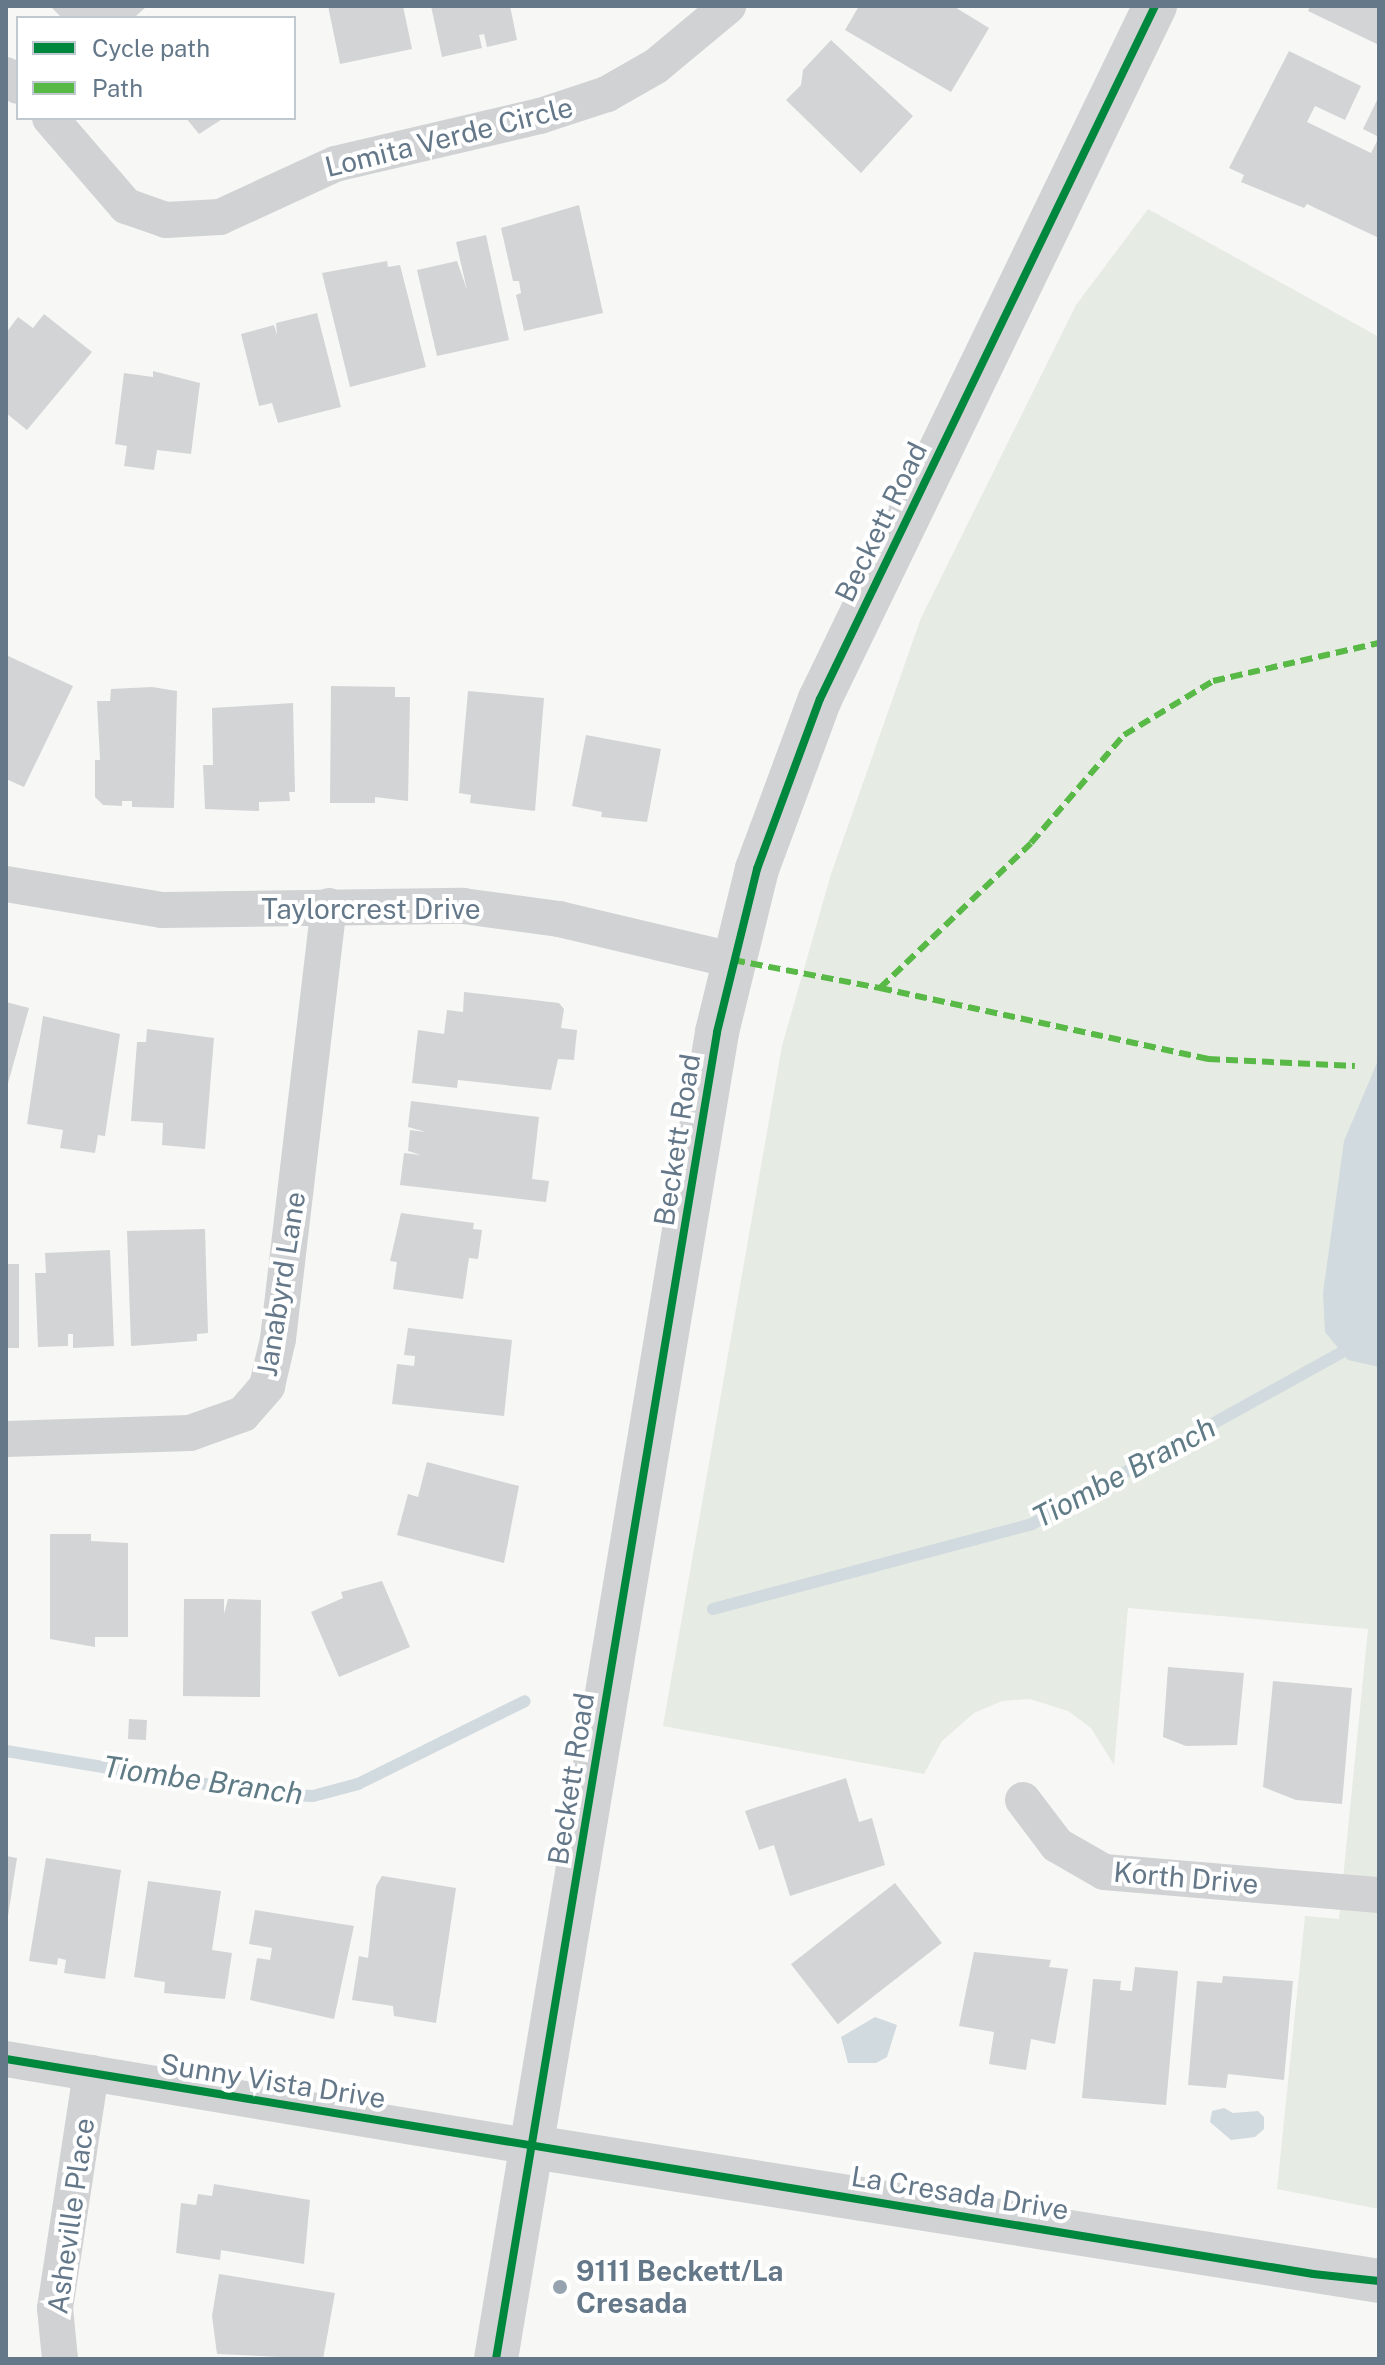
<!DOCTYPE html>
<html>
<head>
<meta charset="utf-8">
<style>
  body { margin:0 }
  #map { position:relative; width:1385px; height:2365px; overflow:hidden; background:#f7f7f6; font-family:"Public Sans",sans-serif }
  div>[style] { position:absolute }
  .green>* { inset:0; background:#e6ebe4 }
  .water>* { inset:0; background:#d1dade }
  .stream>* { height:12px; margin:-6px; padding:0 6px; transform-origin:6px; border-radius:6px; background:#d1dade }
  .building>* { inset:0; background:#d3d4d5; transform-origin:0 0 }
  .minor>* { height:36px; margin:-18px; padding:0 18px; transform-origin:18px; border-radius:18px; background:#d1d2d3 }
  .tertiary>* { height:44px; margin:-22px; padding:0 22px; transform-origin:22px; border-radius:22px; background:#d1d2d3 }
  .quiet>* { height:6px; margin-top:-3px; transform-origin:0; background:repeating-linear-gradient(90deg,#58b947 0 12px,transparent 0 18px) }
  .cycleway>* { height:8px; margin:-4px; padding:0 4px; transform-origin:4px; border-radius:4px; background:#00873e }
  .dots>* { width:22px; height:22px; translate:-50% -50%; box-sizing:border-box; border:4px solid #fff; border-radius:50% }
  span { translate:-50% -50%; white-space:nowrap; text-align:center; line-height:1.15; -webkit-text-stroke:8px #fff; paint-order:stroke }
  .street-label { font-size:28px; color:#647889 }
  .poi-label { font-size:28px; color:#647889; font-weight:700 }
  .left { translate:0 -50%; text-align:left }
  .water-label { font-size:30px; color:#5f7b85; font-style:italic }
  .frame { position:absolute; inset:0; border:8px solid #647889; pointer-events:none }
  .legend { position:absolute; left:16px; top:16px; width:280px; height:104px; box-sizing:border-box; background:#fff; border:2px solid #c1c9d0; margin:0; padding:10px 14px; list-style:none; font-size:24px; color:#647889 }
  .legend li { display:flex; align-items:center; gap:16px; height:40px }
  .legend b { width:40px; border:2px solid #c1c9d0 }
</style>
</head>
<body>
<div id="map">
  <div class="green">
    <i style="clip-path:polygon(1148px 209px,1379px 337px,1379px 2209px,1277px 2189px,1305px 1916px,1339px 1919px,1368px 1629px,1128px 1608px,1114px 1765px,1091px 1728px,1068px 1711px,1030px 1699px,1002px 1701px,974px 1713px,942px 1741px,924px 1774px,663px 1726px,782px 1046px,831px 874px,921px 618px,1076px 305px)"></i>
  </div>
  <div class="water">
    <i style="clip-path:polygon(1379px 1058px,1379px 1367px,1348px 1360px,1325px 1332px,1323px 1293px,1344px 1141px)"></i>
    <i style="clip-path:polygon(875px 2017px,897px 2025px,887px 2057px,876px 2063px,848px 2063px,841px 2037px)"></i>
    <i style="clip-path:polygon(1224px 2108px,1233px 2113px,1258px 2111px,1264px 2117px,1264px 2129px,1255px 2137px,1231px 2140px,1210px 2122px,1212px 2111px)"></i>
  </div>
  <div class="stream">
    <i style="left:713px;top:1609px;width:330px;rotate:-14.9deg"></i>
    <i style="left:1032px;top:1524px;width:397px;rotate:-29deg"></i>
    <i style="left:6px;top:1751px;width:263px;rotate:9.4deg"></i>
    <i style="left:265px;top:1794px;width:48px;rotate:2.4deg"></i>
    <i style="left:313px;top:1796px;width:47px;rotate:-14.9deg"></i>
    <i style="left:358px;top:1784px;width:186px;rotate:-26.4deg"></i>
  </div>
  <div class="building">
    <i style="clip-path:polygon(50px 6px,147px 6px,134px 18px,62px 18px)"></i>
    <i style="clip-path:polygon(328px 6px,403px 6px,412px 49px,340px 64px)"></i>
    <i style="clip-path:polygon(431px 6px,510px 6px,517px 40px,487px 47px,484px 34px,479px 35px,482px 48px,442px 57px)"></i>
    <i style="clip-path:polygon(859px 6px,953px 6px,989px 28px,951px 92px,845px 30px)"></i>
    <i style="clip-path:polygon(1310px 6px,1379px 6px,1379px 45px,1308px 11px)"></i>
    <i style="clip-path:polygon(831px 40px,913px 116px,861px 173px,786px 100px,801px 85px,803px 70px)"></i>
    <i style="clip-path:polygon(1289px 51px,1361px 86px,1345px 120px,1315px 106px,1307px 122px,1371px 153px,1379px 137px,1363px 129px,1379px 96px,1379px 238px,1307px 204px,1304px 208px,1241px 182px,1244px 175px,1229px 168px)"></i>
    <i style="clip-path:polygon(186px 118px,224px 118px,199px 134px)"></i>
    <i style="clip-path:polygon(579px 205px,603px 313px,524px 331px,516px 295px,521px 293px,519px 281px,513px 281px,501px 228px)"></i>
    <i style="clip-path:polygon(486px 235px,509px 340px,437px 356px,417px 270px,457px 261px,467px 290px,456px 242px)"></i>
    <i style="clip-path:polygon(387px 261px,388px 267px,400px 265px,426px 367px,350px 387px,322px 273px)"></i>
    <i style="clip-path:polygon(317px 313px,341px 407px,278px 423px,272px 403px,259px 406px,241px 334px,274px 325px,277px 335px,276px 323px)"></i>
    <i style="clip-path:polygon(44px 314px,92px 352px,27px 430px,6px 413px,6px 333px,18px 317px,33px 328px)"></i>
    <i style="clip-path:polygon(153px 371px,200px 383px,191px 454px,157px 450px,154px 470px,124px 466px,127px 446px,115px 444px,124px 373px,153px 377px)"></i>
    <i style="clip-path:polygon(6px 655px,73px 686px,24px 787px,6px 779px)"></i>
    <i style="clip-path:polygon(331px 686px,395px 687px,395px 697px,410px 697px,408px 801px,375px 797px,375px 803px,330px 803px)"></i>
    <i style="clip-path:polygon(152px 687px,177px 691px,174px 808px,132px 807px,132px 801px,122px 801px,122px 806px,103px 805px,95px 797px,95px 760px,100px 760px,97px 701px,110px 701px,111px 689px)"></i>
    <i style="clip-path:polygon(468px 691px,544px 698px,535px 811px,470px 803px,471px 795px,459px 793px)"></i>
    <i style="clip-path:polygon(293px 703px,295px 792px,289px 792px,290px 801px,259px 802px,259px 811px,205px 809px,203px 765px,213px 765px,212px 708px)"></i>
    <i style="clip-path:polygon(586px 735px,661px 749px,647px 822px,601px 817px,602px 812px,572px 806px)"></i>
    <i style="clip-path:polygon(464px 992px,559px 1003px,564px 1009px,561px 1028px,577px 1030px,574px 1060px,558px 1059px,551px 1090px,458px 1080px,457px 1088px,412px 1083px,418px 1030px,444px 1034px,447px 1010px,463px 1012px)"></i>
    <i style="clip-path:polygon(6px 1002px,29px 1008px,7px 1087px,6px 1087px)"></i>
    <i style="clip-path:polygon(43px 1016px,120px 1034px,105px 1136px,98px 1135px,95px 1153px,60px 1148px,63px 1130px,27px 1124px)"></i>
    <i style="clip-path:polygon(147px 1029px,214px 1038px,205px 1149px,162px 1145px,163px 1123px,131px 1121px,137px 1042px,146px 1042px)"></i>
    <i style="clip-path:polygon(411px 1101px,539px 1117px,532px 1179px,549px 1181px,546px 1202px,400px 1185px,404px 1153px,421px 1155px,408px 1151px,410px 1130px,426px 1132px,408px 1127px)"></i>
    <i style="clip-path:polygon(401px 1213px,474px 1223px,473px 1229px,482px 1230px,478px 1259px,469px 1258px,463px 1299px,393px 1289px,397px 1262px,390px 1261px)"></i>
    <i style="clip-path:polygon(205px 1229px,208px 1333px,197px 1334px,197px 1341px,131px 1346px,127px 1231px)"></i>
    <i style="clip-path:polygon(110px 1250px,114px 1346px,73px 1348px,73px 1334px,68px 1334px,68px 1346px,38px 1347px,35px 1273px,46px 1273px,45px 1253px)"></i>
    <i style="left:6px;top:1264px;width:13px;height:84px"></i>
    <i style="clip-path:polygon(408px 1328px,512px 1340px,504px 1416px,392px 1404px,397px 1364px,414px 1366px,415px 1356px,404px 1355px)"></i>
    <i style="clip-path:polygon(427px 1462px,519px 1486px,504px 1563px,397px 1535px,408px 1494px,418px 1497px)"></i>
    <i style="clip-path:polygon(50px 1534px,91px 1534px,91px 1541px,128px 1543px,128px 1637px,95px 1637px,95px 1647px,50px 1639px)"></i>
    <i style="clip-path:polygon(382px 1581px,410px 1647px,339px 1677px,311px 1612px,343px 1598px,341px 1592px)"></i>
    <i style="clip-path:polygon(184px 1599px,224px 1599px,224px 1614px,228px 1599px,261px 1600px,260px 1697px,183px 1696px)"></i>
    <i style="clip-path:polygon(1168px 1667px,1244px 1673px,1237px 1745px,1186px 1746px,1163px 1737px)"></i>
    <i style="clip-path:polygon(1273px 1681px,1352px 1688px,1342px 1804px,1296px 1800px,1263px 1787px)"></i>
    <i style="left:129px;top:1719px;width:18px;height:20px;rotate:3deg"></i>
    <i style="clip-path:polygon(846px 1778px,859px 1822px,872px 1818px,885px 1865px,790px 1896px,774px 1845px,759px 1850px,745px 1811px)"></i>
    <i style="clip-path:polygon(6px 1856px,17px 1858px,8px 1916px,6px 1916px)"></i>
    <i style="clip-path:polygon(46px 1858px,121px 1870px,105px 1979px,64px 1973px,66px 1960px,58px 1958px,57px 1965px,29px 1961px)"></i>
    <i style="clip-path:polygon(382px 1876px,456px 1888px,436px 2023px,394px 2016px,393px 2006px,352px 2000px,359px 1956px,368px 1958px,376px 1886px)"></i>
    <i style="clip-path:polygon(148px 1881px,221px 1891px,212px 1950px,232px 1953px,225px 1999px,164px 1993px,165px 1982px,134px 1977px)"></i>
    <i style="left:895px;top:1883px;width:76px;height:132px;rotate:52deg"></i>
    <i style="clip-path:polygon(255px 1910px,354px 1926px,334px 2019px,250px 2000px,257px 1958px,270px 1960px,272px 1948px,249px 1944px)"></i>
    <i style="clip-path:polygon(974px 1952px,1051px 1960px,1049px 1967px,1068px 1969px,1055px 2044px,1031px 2039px,1026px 2070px,989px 2064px,994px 2032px,959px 2026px)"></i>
    <i style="clip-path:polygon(1135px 1967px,1178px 1971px,1166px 2105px,1082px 2098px,1093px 1979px,1121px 1981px,1120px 1990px,1132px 1991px)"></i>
    <i style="clip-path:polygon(1223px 1976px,1293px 1981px,1284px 2080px,1228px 2074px,1226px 2088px,1188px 2085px,1197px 1981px,1222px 1983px)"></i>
    <i style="clip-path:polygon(214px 2184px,310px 2200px,304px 2264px,221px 2250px,220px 2260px,176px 2253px,181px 2203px,196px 2205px,198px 2194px,212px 2196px)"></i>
    <i style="clip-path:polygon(219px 2274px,335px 2293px,323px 2359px,217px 2354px,212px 2316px)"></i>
  </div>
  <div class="minor">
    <i style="left:6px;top:75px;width:16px;rotate:43deg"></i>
    <i style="left:50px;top:118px;width:116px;rotate:49.2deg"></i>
    <i style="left:126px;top:206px;width:42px;rotate:19.3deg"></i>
    <i style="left:166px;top:220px;width:54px;rotate:-3.2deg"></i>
    <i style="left:220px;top:217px;width:127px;rotate:-24.7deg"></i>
    <i style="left:335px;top:164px;width:211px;rotate:-13.2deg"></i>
    <i style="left:540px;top:116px;width:71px;rotate:-18.2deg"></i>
    <i style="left:607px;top:94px;width:56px;rotate:-29.7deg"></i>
    <i style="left:656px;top:66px;width:94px;rotate:-39.8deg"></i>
    <i style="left:6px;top:884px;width:158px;rotate:9.5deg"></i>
    <i style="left:162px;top:910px;width:301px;rotate:-0.8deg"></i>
    <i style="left:463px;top:906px;width:97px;rotate:7.7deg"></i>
    <i style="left:559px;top:919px;width:179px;rotate:13.3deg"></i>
    <i style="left:6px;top:1439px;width:184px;rotate:-1.9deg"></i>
    <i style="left:190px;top:1433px;width:56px;rotate:-19.7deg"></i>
    <i style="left:243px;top:1414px;width:37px;rotate:-49deg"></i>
    <i style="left:267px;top:1386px;width:48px;rotate:-76.8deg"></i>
    <i style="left:278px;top:1339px;width:436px;rotate:-83.3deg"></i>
    <i style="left:1023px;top:1800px;width:56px;rotate:52.9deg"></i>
    <i style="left:1057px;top:1845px;width:54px;rotate:29.9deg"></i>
    <i style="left:1104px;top:1872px;width:276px;rotate:4.8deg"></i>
    <i style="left:6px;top:2059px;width:534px;rotate:9.48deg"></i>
    <i style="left:60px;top:2359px;width:51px;rotate:-95.6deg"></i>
    <i style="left:55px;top:2308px;width:238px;rotate:-81.3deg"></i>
  </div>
  <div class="tertiary">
    <i style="left:533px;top:2147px;width:857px;rotate:9deg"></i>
    <i style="left:496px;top:2359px;width:1345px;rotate:-80.54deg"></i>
    <i style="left:717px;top:1032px;width:168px;rotate:-76.2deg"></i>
    <i style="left:757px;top:869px;width:181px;rotate:-69.7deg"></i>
    <i style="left:820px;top:699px;width:770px;rotate:-64.2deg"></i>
  </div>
  <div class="quiet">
    <i style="left:733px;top:960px;width:150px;rotate:10.8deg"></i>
    <i style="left:880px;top:988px;width:209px;rotate:-43.8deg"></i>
    <i style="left:1031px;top:843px;width:143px;rotate:-49.3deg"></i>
    <i style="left:1124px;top:735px;width:104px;rotate:-31.2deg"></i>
    <i style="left:1213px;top:681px;width:170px;rotate:-12.9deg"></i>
    <i style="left:880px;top:988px;width:336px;rotate:12.2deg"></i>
    <i style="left:1208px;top:1059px;width:147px;rotate:2.7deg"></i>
  </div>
  <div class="cycleway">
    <i style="left:6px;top:2059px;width:1325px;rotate:9.34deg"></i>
    <i style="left:1313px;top:2274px;width:66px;rotate:6.1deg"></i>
    <i style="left:496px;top:2359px;width:1345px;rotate:-80.54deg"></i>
    <i style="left:717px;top:1032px;width:168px;rotate:-76.2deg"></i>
    <i style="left:757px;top:869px;width:181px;rotate:-69.7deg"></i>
    <i style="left:820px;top:699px;width:770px;rotate:-64.2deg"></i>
  </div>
  <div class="dots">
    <i style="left:560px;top:2287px;background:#97a4af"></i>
  </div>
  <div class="street-label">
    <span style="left:449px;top:137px;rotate:-14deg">Lomita Verde Circle</span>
    <span style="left:881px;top:522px;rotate:-64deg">Beckett Road</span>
    <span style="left:371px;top:909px">Taylorcrest Drive</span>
    <span style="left:677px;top:1140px;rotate:-81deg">Beckett Road</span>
    <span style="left:281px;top:1284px;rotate:-81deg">Janabyrd Lane</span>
    <span style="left:571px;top:1779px;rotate:-81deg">Beckett Road</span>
    <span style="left:1186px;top:1878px;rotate:5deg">Korth Drive</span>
    <span style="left:273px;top:2081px;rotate:9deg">Sunny Vista Drive</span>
    <span style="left:960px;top:2193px;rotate:9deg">La Cresada Drive</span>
    <span style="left:71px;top:2216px;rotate:-82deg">Asheville Place</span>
  </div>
  <div class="poi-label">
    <span class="left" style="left:576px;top:2287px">9111 Beckett/La<br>Cresada</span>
  </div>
  <div class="water-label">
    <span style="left:1124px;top:1472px;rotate:-28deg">Tiombe Branch</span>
    <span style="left:203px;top:1780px;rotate:8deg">Tiombe Branch</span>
  </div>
  <div class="frame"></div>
  <ul class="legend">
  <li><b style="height:10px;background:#00873e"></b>Cycle path</li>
  <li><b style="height:10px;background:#58b947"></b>Path</li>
  </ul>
</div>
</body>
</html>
